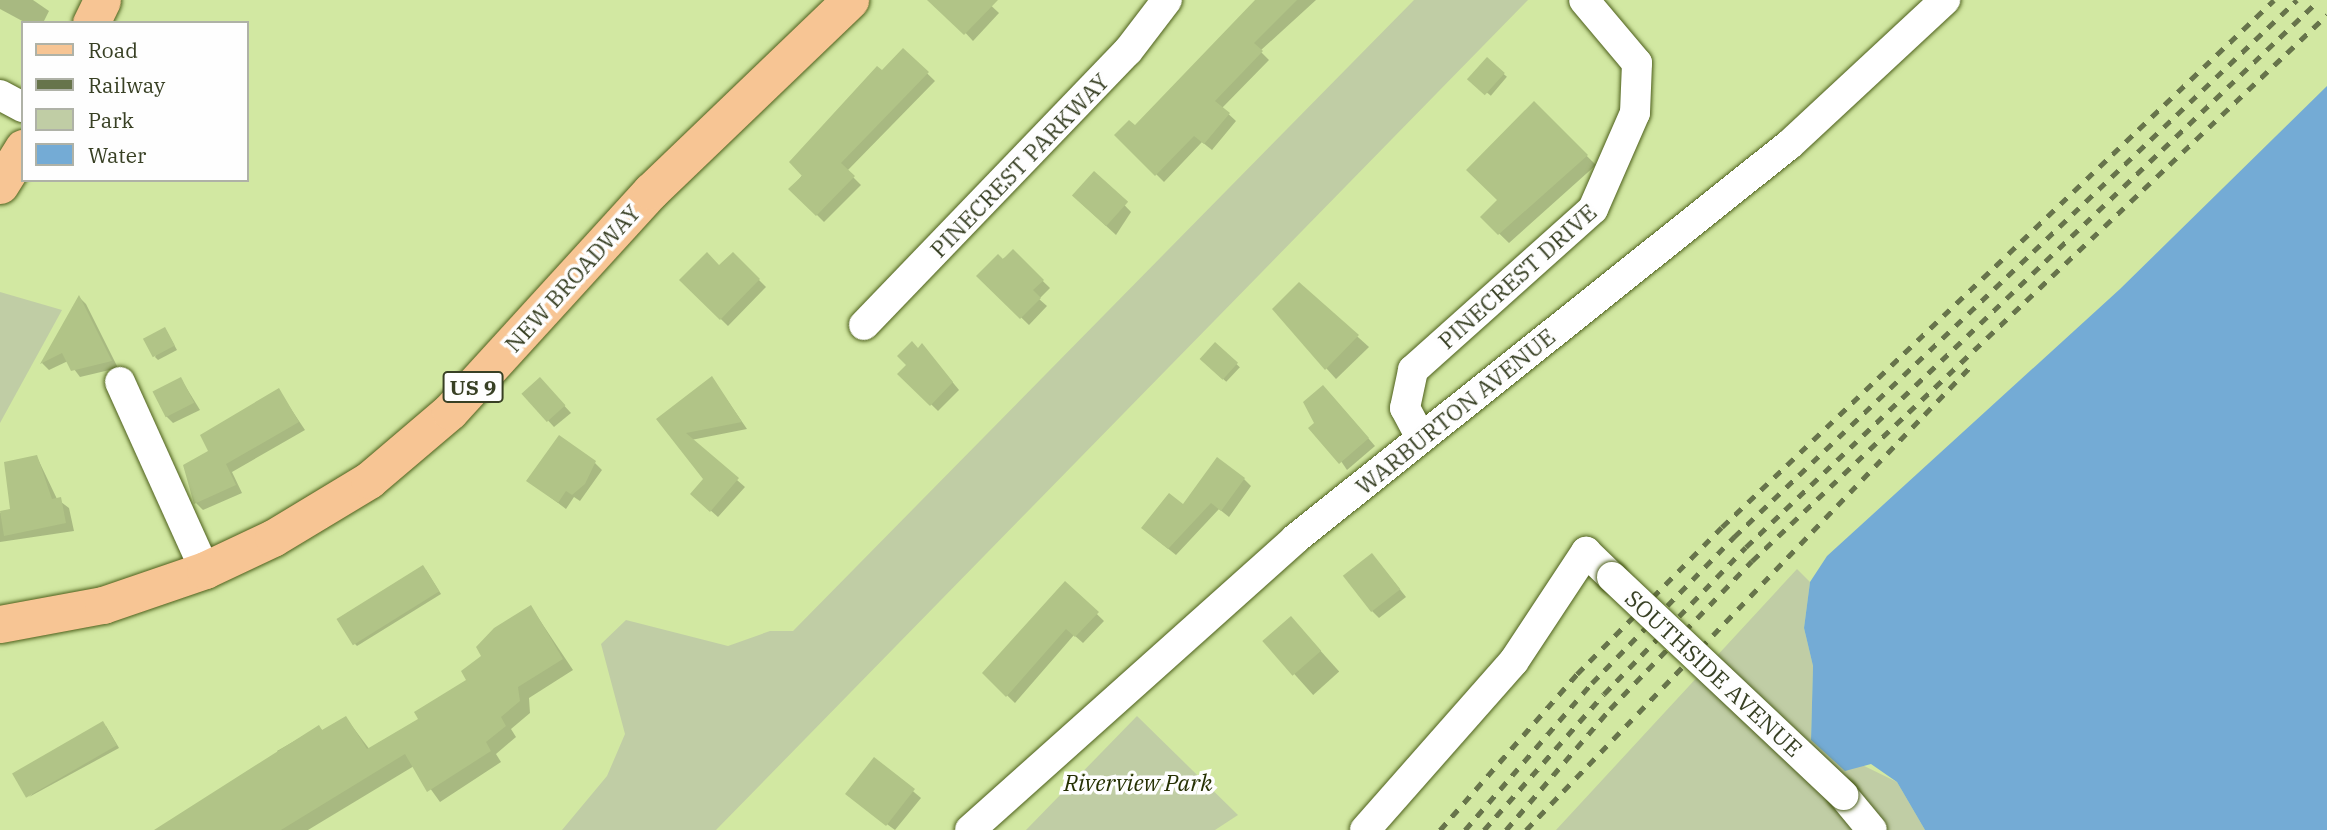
<!DOCTYPE html>
<html>
<head>
<meta charset="utf-8">
<style>
  body { margin:0 }
  #map { position:relative; width:2327px; height:830px; overflow:hidden; background:#d2e8a2; font-family:"IBM Plex Serif",serif }
  div>[style] { position:absolute }
  .green>* { inset:0; background:#c0cda5 }
  .water>* { inset:0; background:#74abd5 }
  .shadow>* { inset:0; background:#0003; transform-origin:0 0 }
  .building>* { inset:0; background:#b1c487; transform-origin:0 0 }
  .roads { filter:drop-shadow(0 0 2px #4d5f1b) drop-shadow(0 0 2px #4d5f1b) }
  .minor>* { height:30px; margin:-15px; padding:0 15px; transform-origin:15px; border-radius:15px; background:#fff }
  .major>* { height:37px; margin:-18.5px; padding:0 18.5px; transform-origin:18.5px; border-radius:18.5px; background:#f7c594 }
  .rail>* { height:5px; margin-top:-2.5px; transform-origin:0; background:repeating-linear-gradient(90deg,#67744b 0 9px,transparent 0 18px) }
  .bridges { filter:drop-shadow(0 0 2px #4d5f1b) drop-shadow(0 0 2px #4d5f1b) }
  .minor-bridge>* { height:30px; margin:-15px; padding:0 15px; transform-origin:15px; border-radius:15px; background:#fff }
  span { translate:-50% -50%; white-space:nowrap; text-align:center; line-height:1.15; -webkit-text-stroke:7px #fefefe; paint-order:stroke }
  .shield-label span { padding:2px 5px; background:#fefefe; border:2px solid; border-radius:5px; -webkit-text-stroke-width:0 }
  .shield-label { font-size:21px; color:#384024; font-weight:700 }
  .street-label { font-size:23px; color:#384024 }
  .park-label { font-size:23px; color:#253002; font-style:italic }
  .legend { position:absolute; left:21px; top:21px; width:228px; height:161px; box-sizing:border-box; background:#fefefe; border:2px solid #afb2a7; margin:0; padding:9px 12px; list-style:none; font-size:21px; color:#384024 }
  .legend li { display:flex; align-items:center; gap:14px; height:35px }
  .legend b { width:35px; border:2px solid #afb2a7 }
</style>
</head>
<body>
<div id="map">
  <div class="green">
    <i style="clip-path:polygon(1414px 0,1528px 0,716px 830px,562px 830px,607px 776px,625px 734px,601px 644px,626px 620px,728px 646px,770px 631px,793px 631px)"></i>
    <i style="clip-path:polygon(0 292px,62px 310px,0 423px)"></i>
    <i style="clip-path:polygon(1797px 569px,1810px 582px,1804px 628px,1813px 666px,1811px 740px,1897px 782px,1925px 830px,1556px 830px)"></i>
    <i style="clip-path:polygon(1137px 716px,1238px 815px,1215px 830px,1026px 830px)"></i>
  </div>
  <div class="water">
    <i style="clip-path:polygon(2327px 86px,2327px 830px,1925px 830px,1897px 782px,1871px 764px,1845px 771px,1811px 740px,1813px 666px,1804px 628px,1810px 582px,1827px 556px,2120px 289px)"></i>
  </div>
  <div class="shadow">
    <i style="clip-path:polygon(0 0,33px 0,49px 11px,43px 23px,26px 23px,0 9px)"></i>
    <i style="clip-path:polygon(935px 0,985px 0,999px 13px,973px 41px)"></i>
    <i style="clip-path:polygon(1256px 0,1316px 0,1260px 51px,1269px 60px,1222px 108px,1236px 121px,1212px 150px,1202px 142px,1164px 182px,1117px 135px,1135px 128px)"></i>
    <i style="clip-path:polygon(903px 50px,935px 81px,847px 171px,861px 185px,824px 222px,791px 189px)"></i>
    <i style="left:1487px;top:60px;width:26px;height:25px;rotate:40deg"></i>
    <i style="clip-path:polygon(1534px 104px,1596px 165px,1509px 243px,1482px 217px,1499px 200px)"></i>
    <i style="clip-path:polygon(1095px 174px,1131px 212px,1116px 235px,1081px 203px)"></i>
    <i style="clip-path:polygon(1013px 252px,1050px 288px,1039px 299px,1047px 306px,1029px 325px,978px 276px)"></i>
    <i style="clip-path:polygon(733px 254px,766px 287px,728px 326px,681px 280px,719px 267px)"></i>
    <i style="clip-path:polygon(1299px 284px,1369px 347px,1336px 379px,1326px 368px)"></i>
    <i style="clip-path:polygon(79px 297px,86px 304px,118px 368px,80px 377px,68px 361px,49px 370px,42px 363px)"></i>
    <i style="clip-path:polygon(167px 332px,177px 350px,158px 360px,155px 357px)"></i>
    <i style="left:1215px;top:344px;width:34px;height:20px;rotate:43deg"></i>
    <i style="clip-path:polygon(922px 345px,959px 390px,938px 411px,900px 374px)"></i>
    <i style="clip-path:polygon(712px 378px,747px 429px,691px 440px,745px 487px,718px 517px,700px 501px,705px 479px,658px 420px)"></i>
    <i style="clip-path:polygon(181px 379px,200px 410px,173px 423px,166px 416px)"></i>
    <i style="clip-path:polygon(547px 387px,571px 413px,554px 427px,524px 394px)"></i>
    <i style="clip-path:polygon(279px 391px,305px 430px,232px 472px,242px 493px,203px 510px,196px 503px,210px 451px)"></i>
    <i style="clip-path:polygon(1330px 394px,1375px 446px,1347px 470px,1316px 424px)"></i>
    <i style="clip-path:polygon(37px 457px,57px 499px,69px 508px,74px 531px,0 542px,0 513px,12px 510px)"></i>
    <i style="clip-path:polygon(595px 463px,602px 470px,580px 501px,574px 497px,566px 509px,529px 481px)"></i>
    <i style="clip-path:polygon(1244px 479px,1251px 486px,1229px 517px,1219px 509px,1176px 555px,1151px 535px,1184px 506px)"></i>
    <i style="clip-path:polygon(1379px 563px,1406px 597px,1379px 618px,1372px 611px)"></i>
    <i style="clip-path:polygon(426px 570px,441px 594px,357px 646px,354px 643px)"></i>
    <i style="clip-path:polygon(1065px 583px,1104px 621px,1083px 643px,1074px 635px,1015px 703px,984px 673px)"></i>
    <i style="clip-path:polygon(531px 607px,573px 670px,529px 698px,530px 713px,511px 729px,516px 737px,496px 754px,501px 762px,440px 802px,414px 766px,308px 830px,156px 830px,281px 757px,277px 751px,319px 727px,323px 731px,346px 718px,370px 750px,421px 720px,468px 681px)"></i>
    <i style="left:1291px;top:618px;width:72px;height:35px;rotate:48deg"></i>
    <i style="clip-path:polygon(106px 726px,119px 748px,29px 797px)"></i>
    <i style="clip-path:polygon(875px 759px,921px 798px,895px 830px,854px 800px)"></i>
  </div>
  <div class="building">
    <i style="clip-path:polygon(927px 0,998px 0,964px 35px)"></i>
    <i style="clip-path:polygon(1255px 0,1297px 0,1254px 43px,1263px 51px,1215px 101px,1230px 113px,1204px 144px,1194px 136px,1155px 176px,1114px 135px,1129px 120px,1135px 125px)"></i>
    <i style="clip-path:polygon(903px 48px,929px 72px,841px 163px,855px 176px,816px 216px,788px 189px,802px 176px,789px 162px,877px 66px,882px 70px)"></i>
    <i style="left:1487px;top:57px;width:24px;height:30px;rotate:42deg"></i>
    <i style="clip-path:polygon(1534px 101px,1588px 155px,1498px 235px,1480px 217px,1497px 200px,1466px 170px)"></i>
    <i style="left:1094px;top:171px;width:46px;height:33px;rotate:42deg"></i>
    <i style="clip-path:polygon(1013px 249px,1044px 280px,1033px 290px,1041px 298px,1020px 319px,976px 276px,998px 254px,1003px 259px)"></i>
    <i style="clip-path:polygon(707px 252px,719px 265px,733px 252px,760px 279px,720px 320px,679px 280px)"></i>
    <i style="clip-path:polygon(1299px 282px,1359px 335px,1325px 370px,1272px 309px)"></i>
    <i style="clip-path:polygon(79px 295px,112px 361px,71px 371px,62px 353px,40px 364px)"></i>
    <i style="left:165px;top:327px;width:21px;height:25px;rotate:62deg"></i>
    <i style="clip-path:polygon(912px 341px,918px 348px,922px 343px,953px 382px,930px 406px,897px 374px,906px 365px,897px 356px)"></i>
    <i style="left:1215px;top:342px;width:31px;height:23px;rotate:42deg"></i>
    <i style="clip-path:polygon(712px 376px,742px 422px,686px 433px,739px 478px,710px 512px,690px 494px,703px 479px,656px 419px)"></i>
    <i style="left:181px;top:377px;width:29px;height:32px;rotate:63deg"></i>
    <i style="left:540px;top:377px;width:38px;height:25px;rotate:48deg"></i>
    <i style="clip-path:polygon(1323px 385px,1369px 438px,1339px 464px,1308px 428px,1314px 423px,1303px 402px)"></i>
    <i style="clip-path:polygon(279px 388px,299px 422px,226px 464px,236px 485px,194px 504px,183px 465px,208px 451px,200px 435px)"></i>
    <i style="clip-path:polygon(559px 435px,596px 461px,585px 484px,572px 495px,566px 491px,558px 503px,526px 481px)"></i>
    <i style="clip-path:polygon(37px 455px,52px 499px,61px 497px,66px 523px,4px 536px,0 511px,10px 509px,4px 462px)"></i>
    <i style="clip-path:polygon(1217px 457px,1245px 478px,1221px 511px,1211px 503px,1168px 549px,1141px 528px,1169px 493px,1183px 504px)"></i>
    <i style="left:1372px;top:553px;width:46px;height:37px;rotate:52deg"></i>
    <i style="left:423px;top:565px;width:31px;height:102px;rotate:58deg"></i>
    <i style="clip-path:polygon(1065px 581px,1099px 612px,1075px 637px,1066px 629px,1006px 697px,982px 673px)"></i>
    <i style="clip-path:polygon(531px 605px,563px 659px,518px 687px,520px 701px,501px 717px,506px 726px,486px 742px,491px 751px,427px 792px,405px 754px,281px 830px,154px 830px,319px 725px,322px 730px,346px 716px,367px 749px,418px 719px,414px 712px,466px 680px,461px 671px,481px 656px,476px 647px,494px 628px)"></i>
    <i style="left:1291px;top:616px;width:46px;height:38px;rotate:49deg"></i>
    <i style="left:103px;top:721px;width:28px;height:105px;rotate:60deg"></i>
    <i style="left:874px;top:757px;width:52px;height:47px;rotate:38deg"></i>
  </div>
  <div class="roads">
    <div class="minor">
      <i style="left:0;top:95px;width:26px;rotate:28deg"></i>
      <i style="left:864px;top:325px;width:380px;rotate:-46.1deg"></i>
      <i style="left:1128px;top:51px;width:64px;rotate:-52.6deg"></i>
      <i style="left:120px;top:382px;width:206px;rotate:65.7deg"></i>
      <i style="left:1421px;top:438px;width:34px;rotate:-118deg"></i>
      <i style="left:1405px;top:408px;width:39px;rotate:-78deg"></i>
      <i style="left:1413px;top:370px;width:241px;rotate:-41.8deg"></i>
      <i style="left:1593px;top:209px;width:105px;rotate:-66.4deg"></i>
      <i style="left:1635px;top:113px;width:50px;rotate:-87.7deg"></i>
      <i style="left:1637px;top:63px;width:82px;rotate:-130.1deg"></i>
      <i style="left:1843px;top:795px;width:45px;rotate:50.4deg"></i>
      <i style="left:970px;top:830px;width:436px;rotate:-41.8deg"></i>
      <i style="left:1295px;top:539px;width:633px;rotate:-38.59deg"></i>
      <i style="left:1790px;top:144px;width:212px;rotate:-42.9deg"></i>
      <i style="left:1365px;top:830px;width:225px;rotate:-48.6deg"></i>
      <i style="left:1514px;top:661px;width:131px;rotate:-56.6deg"></i>
      <i style="left:1586px;top:552px;width:36px;rotate:44deg"></i>
    </div>
    <div class="major">
      <i style="left:91px;top:23px;width:25px;rotate:-64deg"></i>
      <i style="left:0;top:185px;width:44px;rotate:-58.1deg"></i>
      <i style="left:0;top:624px;width:105px;rotate:-10.5deg"></i>
      <i style="left:103px;top:605px;width:108px;rotate:-18.9deg"></i>
      <i style="left:205px;top:570px;width:75px;rotate:-25.2deg"></i>
      <i style="left:273px;top:538px;width:112px;rotate:-31.1deg"></i>
      <i style="left:369px;top:480px;width:106px;rotate:-40.4deg"></i>
      <i style="left:450px;top:411px;width:298px;rotate:-47.6deg"></i>
      <i style="left:651px;top:191px;width:276px;rotate:-43.8deg"></i>
    </div>
  </div>
  <div class="rail">
    <i style="left:1440px;top:830px;width:208px;rotate:-48.7deg"></i>
    <i style="left:1577px;top:674px;width:206px;rotate:-45.4deg"></i>
    <i style="left:1722px;top:527px;width:763px;rotate:-43.67deg"></i>
    <i style="left:1465px;top:830px;width:194px;rotate:-49.2deg"></i>
    <i style="left:1592px;top:683px;width:204px;rotate:-45.8deg"></i>
    <i style="left:1734px;top:537px;width:778px;rotate:-43.65deg"></i>
    <i style="left:1484px;top:830px;width:181px;rotate:-48.6deg"></i>
    <i style="left:1604px;top:694px;width:204px;rotate:-46deg"></i>
    <i style="left:1746px;top:547px;width:792px;rotate:-43.67deg"></i>
    <i style="left:1506px;top:830px;width:160px;rotate:-49.3deg"></i>
    <i style="left:1610px;top:709px;width:205px;rotate:-46.2deg"></i>
    <i style="left:1752px;top:561px;width:793px;rotate:-43.52deg"></i>
    <i style="left:1526px;top:830px;width:644px;rotate:-46.19deg"></i>
  </div>
  <div class="bridges">
    <div class="minor-bridge">
      <i style="left:1612px;top:577px;width:318px;rotate:43.3deg"></i>
    </div>
  </div>
  <div class="shield-label">
    <span style="left:473px;top:387px">US 9</span>
  </div>
  <div class="street-label">
    <span style="left:1019px;top:165px;rotate:-46deg">PINECREST PARKWAY</span>
    <span style="left:1517px;top:276px;rotate:-42deg">PINECREST DRIVE</span>
    <span style="left:572px;top:278px;rotate:-48deg">NEW BROADWAY</span>
    <span style="left:1455px;top:411px;rotate:-39deg">WARBURTON AVENUE</span>
    <span style="left:1714px;top:673px;rotate:43deg">SOUTHSIDE AVENUE</span>
  </div>
  <div class="park-label">
    <span style="left:1138px;top:782px">Riverview Park</span>
  </div>
  <ul class="legend">
  <li><b style="height:9px;background:#f7c594"></b>Road</li>
  <li><b style="height:9px;background:#67744b"></b>Railway</li>
  <li><b style="height:19px;background:#c0cda5"></b>Park</li>
  <li><b style="height:19px;background:#74abd5"></b>Water</li>
  </ul>
</div>
</body>
</html>
